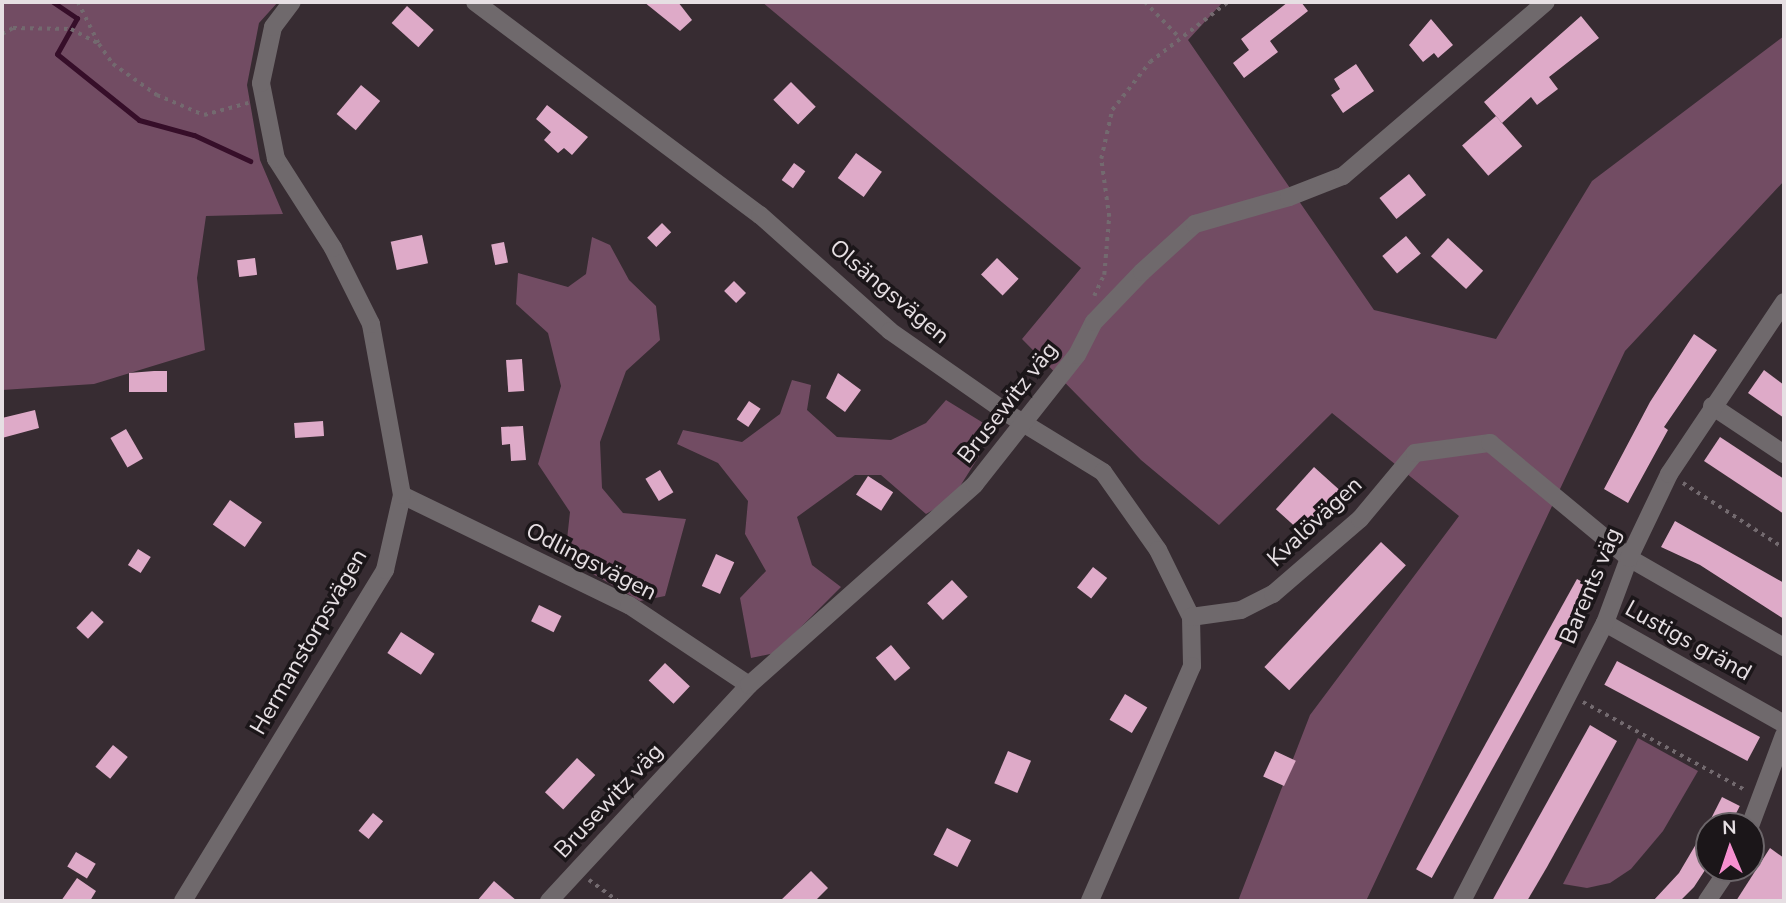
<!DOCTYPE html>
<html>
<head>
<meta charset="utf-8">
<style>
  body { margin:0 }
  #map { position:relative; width:1786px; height:903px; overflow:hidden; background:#372c32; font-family:"Nunito Sans",sans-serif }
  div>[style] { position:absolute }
  .green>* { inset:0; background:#724c63 }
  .stream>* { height:5px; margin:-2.5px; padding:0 2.5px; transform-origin:2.5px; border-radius:2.5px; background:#360e29 }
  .building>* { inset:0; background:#deaac8; transform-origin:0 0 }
  .path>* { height:3.5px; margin-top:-1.75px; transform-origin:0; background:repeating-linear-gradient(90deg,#736a6f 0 3.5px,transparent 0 8.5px) }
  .minor>* { height:18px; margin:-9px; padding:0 9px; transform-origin:9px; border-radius:9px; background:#6f696c }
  span { translate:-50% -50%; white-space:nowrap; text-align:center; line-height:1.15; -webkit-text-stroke:7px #1b1619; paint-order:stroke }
  .street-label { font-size:23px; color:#e6dfe3 }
  .frame { position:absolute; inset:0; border:4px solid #e6dfe3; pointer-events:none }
  .north { position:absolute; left:1695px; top:812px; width:70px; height:70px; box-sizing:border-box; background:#1b1619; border:2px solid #6c666a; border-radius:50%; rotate:358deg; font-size:19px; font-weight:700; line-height:28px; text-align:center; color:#e6dfe3 }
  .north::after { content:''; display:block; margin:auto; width:24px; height:32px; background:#f690d0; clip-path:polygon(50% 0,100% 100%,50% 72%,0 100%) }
</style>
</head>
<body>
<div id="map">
  <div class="green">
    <i style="clip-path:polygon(2px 2px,278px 2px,259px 23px,247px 85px,260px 160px,283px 214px,206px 216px,197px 278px,205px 350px,94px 384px,2px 390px)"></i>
    <i style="clip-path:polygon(762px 2px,1223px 2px,1188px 40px,1374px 310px,1496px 339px,1592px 181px,1784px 36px,1784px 181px,1625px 351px,1366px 901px,1238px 901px,1310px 715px,1459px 516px,1332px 413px,1219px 525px,1141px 460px,1022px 339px,1081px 268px)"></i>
    <i style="clip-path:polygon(592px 237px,610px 245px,629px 280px,656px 306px,660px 340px,626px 371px,600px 442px,602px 488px,623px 513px,686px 519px,665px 596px,640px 601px,565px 558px,570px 512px,538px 464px,561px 386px,548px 333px,516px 304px,518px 273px,568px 287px,586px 274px)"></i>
    <i style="clip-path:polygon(792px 380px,811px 385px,807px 410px,837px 437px,891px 440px,926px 423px,946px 400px,985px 424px,981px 453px,952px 499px,926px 514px,881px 475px,855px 475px,797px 517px,812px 565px,841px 587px,775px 653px,751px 658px,740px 598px,766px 571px,745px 534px,748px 501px,718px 463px,677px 444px,683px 430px,742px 442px,780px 414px)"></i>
    <i style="clip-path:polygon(1638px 738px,1698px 771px,1663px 831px,1631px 869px,1610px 883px,1587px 888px,1563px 884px)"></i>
  </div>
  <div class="stream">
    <i style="left:53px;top:2px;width:29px;rotate:34deg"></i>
    <i style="left:77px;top:18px;width:41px;rotate:119.1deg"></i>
    <i style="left:57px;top:54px;width:105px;rotate:38.8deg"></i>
    <i style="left:139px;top:120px;width:57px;rotate:15.3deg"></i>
    <i style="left:194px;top:135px;width:62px;rotate:24.9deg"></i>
  </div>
  <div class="building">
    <i style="clip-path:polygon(644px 2px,678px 2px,692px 20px,680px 31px)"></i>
    <i style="clip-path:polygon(1288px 2px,1301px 2px,1308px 11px,1270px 41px,1278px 52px,1244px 78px,1233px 63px,1249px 50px,1241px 39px)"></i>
    <i style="left:407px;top:6px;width:36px;height:23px;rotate:42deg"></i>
    <i style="clip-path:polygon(1581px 16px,1599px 38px,1549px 77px,1558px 89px,1537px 105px,1531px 97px,1502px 123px,1484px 102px)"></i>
    <i style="clip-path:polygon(1431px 19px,1453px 45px,1438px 58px,1434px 53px,1423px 62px,1409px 45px)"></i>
    <i style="clip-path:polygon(1356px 64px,1374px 91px,1343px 113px,1331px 95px,1340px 89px,1334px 79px)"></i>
    <i style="left:791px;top:82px;width:35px;height:25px;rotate:45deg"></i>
    <i style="left:361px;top:85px;width:25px;height:38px;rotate:40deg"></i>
    <i style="clip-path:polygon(547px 105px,588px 137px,572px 155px,564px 148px,558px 153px,544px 140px,551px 132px,536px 119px)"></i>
    <i style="left:1496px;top:116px;width:40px;height:45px;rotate:49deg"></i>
    <i style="left:856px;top:153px;width:32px;height:31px;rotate:36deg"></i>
    <i style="left:794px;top:163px;width:14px;height:21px;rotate:36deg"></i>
    <i style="left:1409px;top:174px;width:27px;height:38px;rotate:51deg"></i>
    <i style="left:662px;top:223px;width:13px;height:21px;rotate:45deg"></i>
    <i style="left:422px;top:235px;width:29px;height:32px;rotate:78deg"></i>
    <i style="left:1406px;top:236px;width:23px;height:31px;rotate:50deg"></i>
    <i style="left:1448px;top:238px;width:48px;height:25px;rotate:43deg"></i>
    <i style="left:504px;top:242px;width:21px;height:13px;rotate:79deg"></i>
    <i style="left:255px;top:258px;width:17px;height:18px;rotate:83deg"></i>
    <i style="left:997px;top:258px;width:30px;height:23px;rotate:44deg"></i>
    <i style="left:734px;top:281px;width:17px;height:14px;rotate:45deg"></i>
    <i style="clip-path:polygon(1694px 334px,1717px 350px,1664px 427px,1668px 430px,1628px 503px,1604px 489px,1650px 402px)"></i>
    <i style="left:522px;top:359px;width:32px;height:16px;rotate:86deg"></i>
    <i style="clip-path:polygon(1764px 370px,1784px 385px,1784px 418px,1748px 393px)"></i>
    <i style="clip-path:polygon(154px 371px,167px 371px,167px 392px,129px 392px,129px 373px)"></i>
    <i style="clip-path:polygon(838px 373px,861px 390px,845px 412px,826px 398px)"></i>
    <i style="left:749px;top:401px;width:14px;height:22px;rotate:34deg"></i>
    <i style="clip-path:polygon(35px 410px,39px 428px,2px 438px,2px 418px)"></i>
    <i style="left:323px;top:421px;width:15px;height:29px;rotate:86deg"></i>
    <i style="clip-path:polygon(523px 426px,526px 460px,511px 461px,510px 444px,502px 445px,501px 427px)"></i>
    <i style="left:126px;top:429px;width:34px;height:18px;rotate:60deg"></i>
    <i style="clip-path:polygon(1720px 437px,1784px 479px,1784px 514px,1704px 461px)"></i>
    <i style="left:1314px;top:467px;width:40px;height:57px;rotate:42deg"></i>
    <i style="left:660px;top:470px;width:26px;height:17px;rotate:59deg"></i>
    <i style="left:868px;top:476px;width:30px;height:22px;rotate:33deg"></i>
    <i style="left:230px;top:500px;width:39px;height:30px;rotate:35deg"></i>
    <i style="clip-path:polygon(1675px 521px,1784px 583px,1784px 619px,1700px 565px,1661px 547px)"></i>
    <i style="left:1381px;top:542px;width:34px;height:171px;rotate:43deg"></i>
    <i style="left:138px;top:549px;width:15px;height:19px;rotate:32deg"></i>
    <i style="left:716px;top:554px;width:20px;height:35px;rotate:24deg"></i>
    <i style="left:1093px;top:567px;width:18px;height:26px;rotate:38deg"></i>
    <i style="left:1577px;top:579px;width:18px;height:332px;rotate:29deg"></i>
    <i style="left:952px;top:580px;width:23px;height:34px;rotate:47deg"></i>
    <i style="left:539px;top:605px;width:25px;height:18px;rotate:26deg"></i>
    <i style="left:92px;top:611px;width:16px;height:23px;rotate:43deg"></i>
    <i style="left:401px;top:632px;width:40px;height:25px;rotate:33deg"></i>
    <i style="left:891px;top:645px;width:30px;height:20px;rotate:50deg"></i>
    <i style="left:1617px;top:661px;width:162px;height:27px;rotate:28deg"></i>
    <i style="left:665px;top:663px;width:34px;height:24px;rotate:43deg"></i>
    <i style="left:1125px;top:694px;width:26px;height:30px;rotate:31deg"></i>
    <i style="clip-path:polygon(1590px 725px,1617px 741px,1547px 867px,1527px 901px,1492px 901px)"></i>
    <i style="left:113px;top:745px;width:19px;height:28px;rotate:39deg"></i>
    <i style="left:1008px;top:751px;width:25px;height:35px;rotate:23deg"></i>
    <i style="left:1275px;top:751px;width:23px;height:28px;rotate:25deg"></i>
    <i style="left:577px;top:758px;width:25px;height:47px;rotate:43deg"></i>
    <i style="left:1722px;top:797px;width:20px;height:24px;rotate:27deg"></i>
    <i style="left:373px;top:813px;width:13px;height:23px;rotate:39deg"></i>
    <i style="clip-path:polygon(1709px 822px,1709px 864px,1694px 887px,1680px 901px,1653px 901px,1679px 873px)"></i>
    <i style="left:947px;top:828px;width:27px;height:30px;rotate:27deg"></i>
    <i style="clip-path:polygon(1770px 848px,1784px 858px,1784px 896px,1781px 901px,1736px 901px)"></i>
    <i style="left:76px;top:852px;width:23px;height:17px;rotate:31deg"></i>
    <i style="clip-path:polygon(811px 871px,828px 888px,815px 901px,780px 901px)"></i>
    <i style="clip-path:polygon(77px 878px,96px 891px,90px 901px,61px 901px)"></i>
    <i style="clip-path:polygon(494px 881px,517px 901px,477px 901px)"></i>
  </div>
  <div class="path">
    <i style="left:78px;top:2px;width:47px;rotate:63.4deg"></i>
    <i style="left:1145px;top:2px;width:50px;rotate:45.8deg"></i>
    <i style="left:2px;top:34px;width:13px;rotate:-29deg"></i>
    <i style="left:13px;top:28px;width:58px;rotate:1deg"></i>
    <i style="left:71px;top:29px;width:32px;rotate:28deg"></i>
    <i style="left:99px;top:44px;width:24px;rotate:55deg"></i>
    <i style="left:113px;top:64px;width:54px;rotate:35.2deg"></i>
    <i style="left:157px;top:95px;width:51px;rotate:23.1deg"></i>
    <i style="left:204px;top:115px;width:46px;rotate:-15.3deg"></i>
    <i style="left:1094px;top:296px;width:23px;rotate:-65deg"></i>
    <i style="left:1104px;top:275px;width:58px;rotate:-85.1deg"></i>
    <i style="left:1109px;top:217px;width:59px;rotate:-97.9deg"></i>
    <i style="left:1101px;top:159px;width:50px;rotate:-77.3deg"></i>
    <i style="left:1112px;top:110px;width:61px;rotate:-51.6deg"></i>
    <i style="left:1150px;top:62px;width:98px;rotate:-37.6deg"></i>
    <i style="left:1683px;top:483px;width:120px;rotate:32.8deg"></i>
    <i style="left:1583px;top:702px;width:184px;rotate:28.5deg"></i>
    <i style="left:589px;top:880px;width:36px;rotate:36deg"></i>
  </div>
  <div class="minor">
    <i style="left:475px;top:2px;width:356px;rotate:36.8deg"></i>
    <i style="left:760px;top:215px;width:174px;rotate:41.7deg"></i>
    <i style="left:890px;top:331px;width:146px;rotate:35deg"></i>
    <i style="left:1010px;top:415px;width:109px;rotate:31.5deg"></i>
    <i style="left:1103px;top:472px;width:95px;rotate:54.8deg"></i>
    <i style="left:1158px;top:550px;width:75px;rotate:63.8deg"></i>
    <i style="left:1191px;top:617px;width:49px;rotate:88.8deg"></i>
    <i style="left:1192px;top:666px;width:256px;rotate:113.5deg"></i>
    <i style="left:1712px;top:406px;width:87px;rotate:33.7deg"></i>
    <i style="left:402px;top:495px;width:252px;rotate:25.9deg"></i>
    <i style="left:629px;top:605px;width:144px;rotate:33.7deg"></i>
    <i style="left:1191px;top:617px;width:50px;rotate:-8deg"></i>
    <i style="left:1241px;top:610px;width:36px;rotate:-27deg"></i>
    <i style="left:1273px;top:594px;width:115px;rotate:-40.8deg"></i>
    <i style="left:1360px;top:519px;width:86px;rotate:-50.2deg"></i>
    <i style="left:1415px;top:453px;width:76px;rotate:-7.6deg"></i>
    <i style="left:1490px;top:443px;width:180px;rotate:39.6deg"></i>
    <i style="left:1629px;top:558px;width:179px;rotate:29.9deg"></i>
    <i style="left:1605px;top:623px;width:206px;rotate:29.4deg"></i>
    <i style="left:1750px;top:826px;width:97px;rotate:-69.5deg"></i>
    <i style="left:183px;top:901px;width:388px;rotate:-58.6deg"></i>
    <i style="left:385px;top:570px;width:77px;rotate:-77.2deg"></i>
    <i style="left:402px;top:495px;width:174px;rotate:-100.3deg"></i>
    <i style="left:371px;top:324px;width:85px;rotate:-116.6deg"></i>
    <i style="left:333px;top:248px;width:106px;rotate:-122.6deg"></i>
    <i style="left:276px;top:159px;width:77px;rotate:-101.2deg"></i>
    <i style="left:261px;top:83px;width:57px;rotate:-77.9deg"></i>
    <i style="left:273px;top:27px;width:31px;rotate:-53deg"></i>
    <i style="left:549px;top:901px;width:294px;rotate:-47.2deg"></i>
    <i style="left:749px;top:685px;width:302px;rotate:-41.6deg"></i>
    <i style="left:975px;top:484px;width:164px;rotate:-51.7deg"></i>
    <i style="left:1077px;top:355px;width:37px;rotate:-63deg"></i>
    <i style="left:1094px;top:322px;width:69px;rotate:-46.2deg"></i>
    <i style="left:1142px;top:272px;width:72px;rotate:-42.2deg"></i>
    <i style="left:1195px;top:224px;width:98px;rotate:-16deg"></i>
    <i style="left:1289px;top:197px;width:58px;rotate:-21.3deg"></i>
    <i style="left:1343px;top:176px;width:267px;rotate:-40.6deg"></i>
    <i style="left:1462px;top:901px;width:313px;rotate:-62.8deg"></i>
    <i style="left:1605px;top:623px;width:69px;rotate:-69.7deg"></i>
    <i style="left:1629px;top:558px;width:93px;rotate:-64.5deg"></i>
    <i style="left:1669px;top:474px;width:207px;rotate:-56.2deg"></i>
    <i style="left:1707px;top:901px;width:40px;rotate:-56deg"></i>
  </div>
  <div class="street-label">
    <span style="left:889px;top:292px;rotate:40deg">Olsängsvägen</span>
    <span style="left:1008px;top:403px;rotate:-52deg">Brusewitz väg</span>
    <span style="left:1315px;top:522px;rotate:-43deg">Kvalövägen</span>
    <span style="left:591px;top:562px;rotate:27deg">Odlingsvägen</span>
    <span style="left:1591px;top:586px;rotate:-67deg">Barents väg</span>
    <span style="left:1688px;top:641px;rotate:29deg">Lustigs gränd</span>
    <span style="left:309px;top:642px;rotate:-60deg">Hermanstorpsvägen</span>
    <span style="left:609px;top:801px;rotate:-47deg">Brusewitz väg</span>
  </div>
  <div class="frame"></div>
  <div class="north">N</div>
</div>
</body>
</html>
